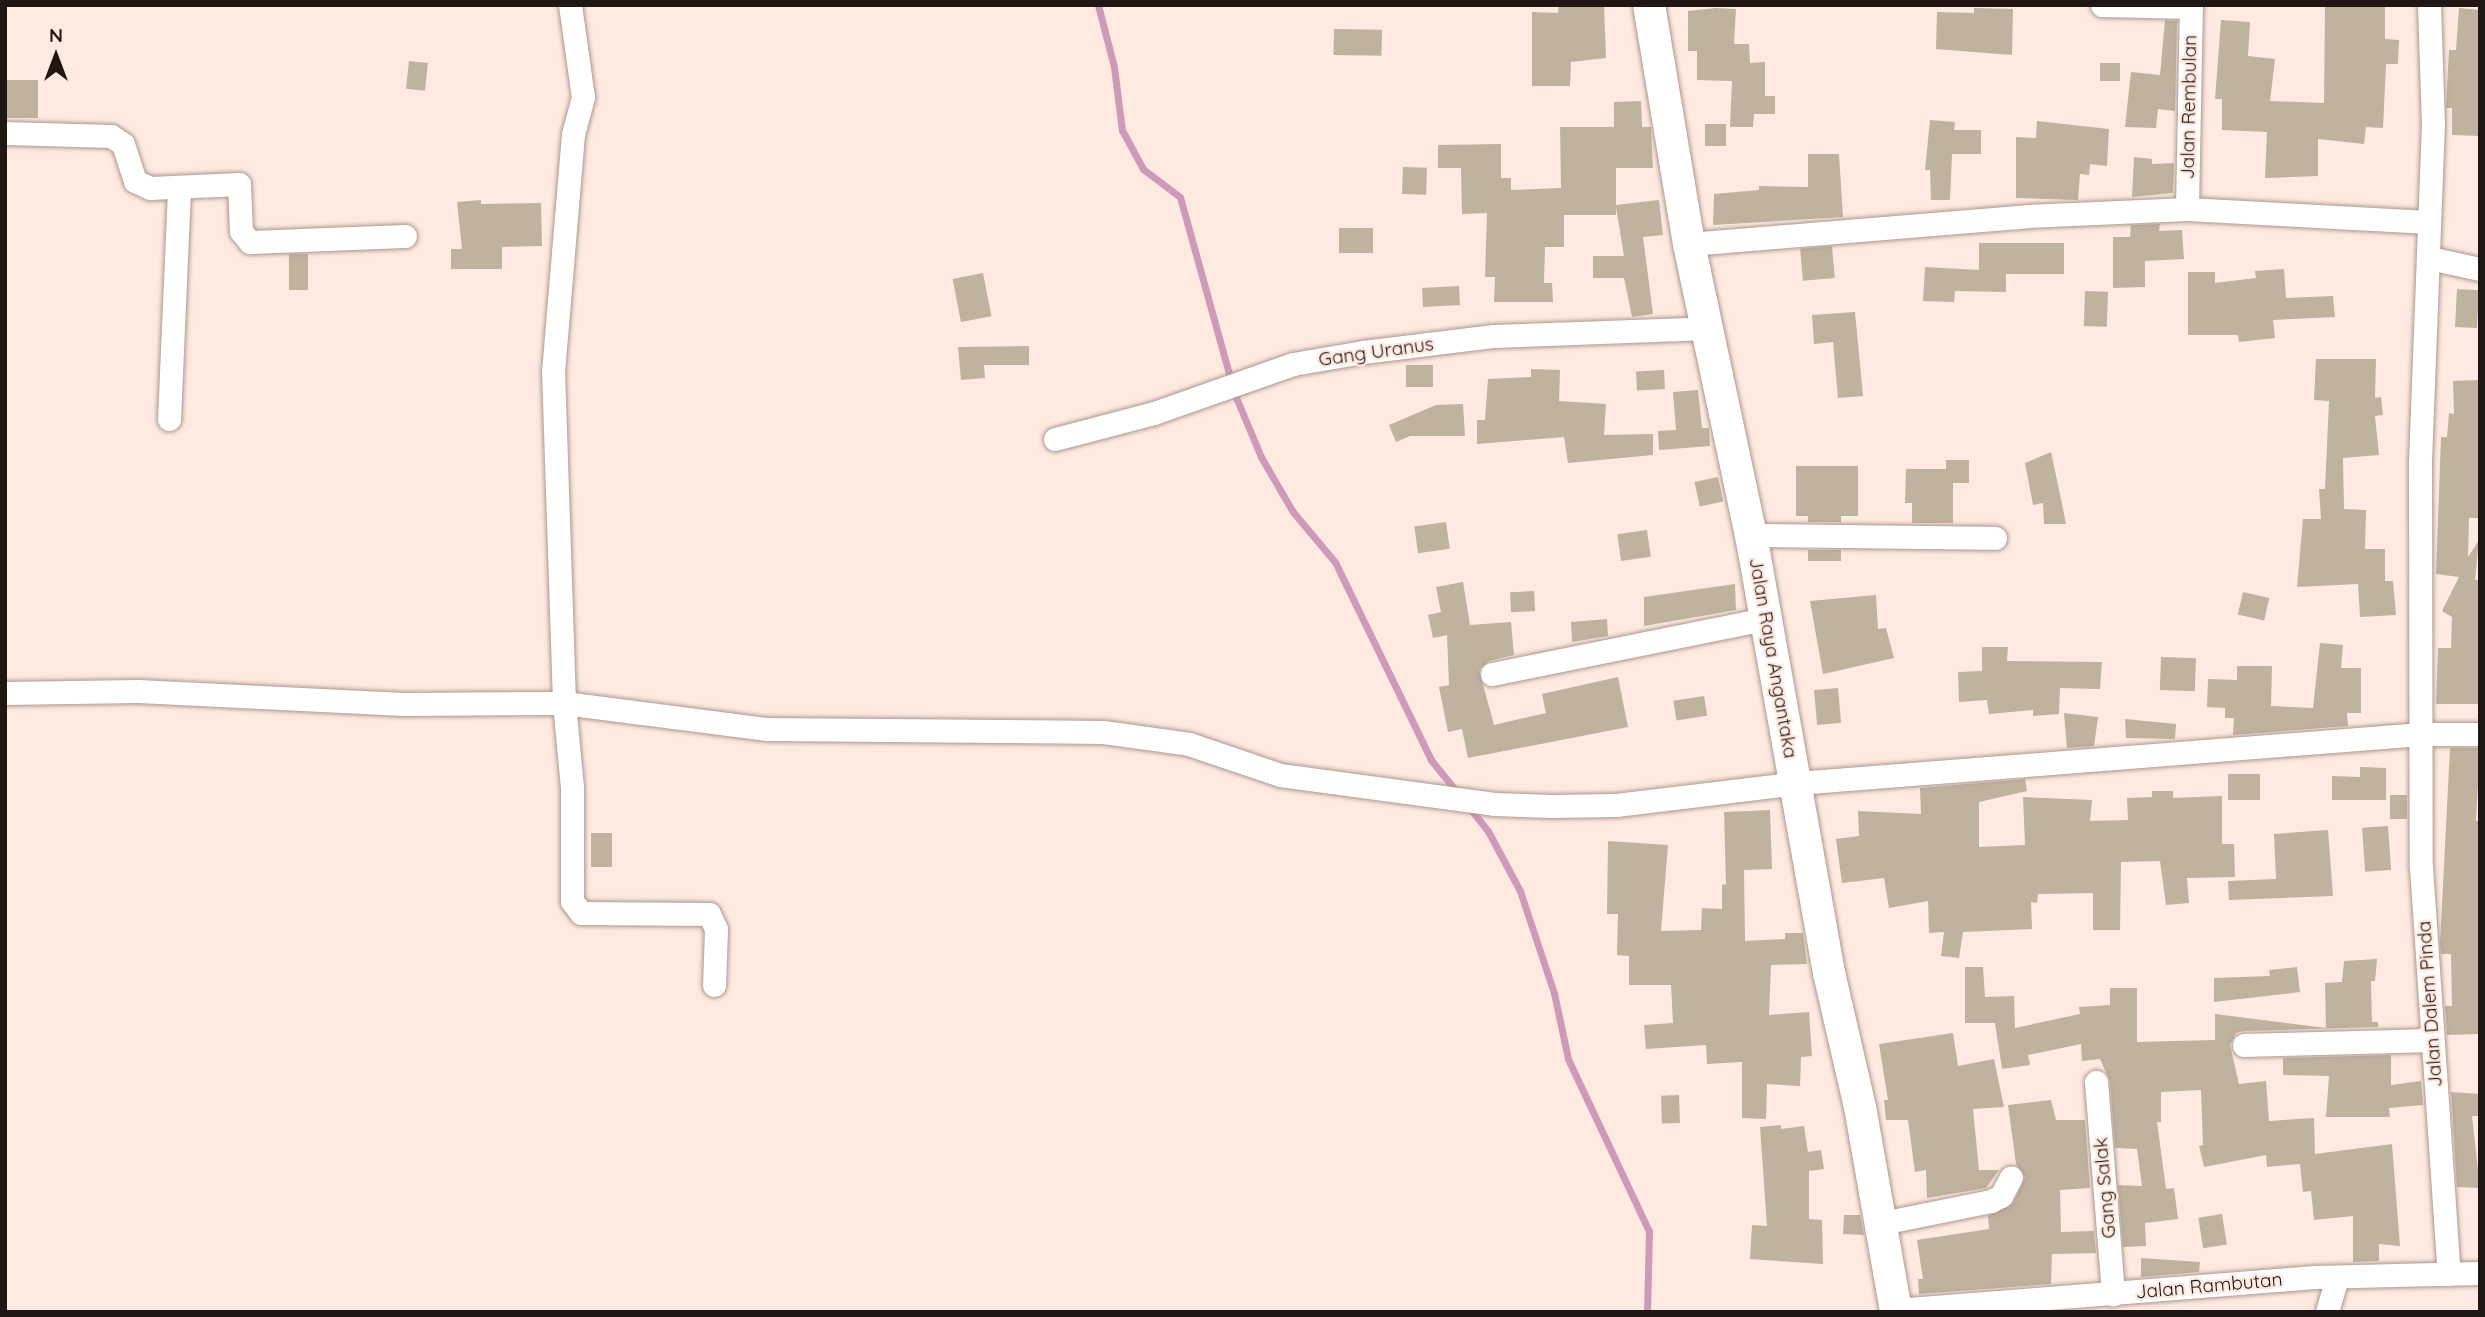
<!DOCTYPE html>
<html>
<head>
<meta charset="utf-8">
<style>
  body { margin:0 }
  #map { position:relative; width:2485px; height:1317px; overflow:hidden; background:#feeae1; font-family:Quicksand,sans-serif }
  div>[style] { position:absolute }
  .stream>* { height:7px; margin:-3.5px; padding:0 3.5px; transform-origin:3.5px; border-radius:3.5px; background:#ce9aba }
  .building>* { inset:0; background:#bfb29f; transform-origin:0 0 }
  .roads { filter:drop-shadow(0 0 2px #ad978d) drop-shadow(0 0 2px #ad978d) }
  .street>* { height:23px; margin:-11.5px; padding:0 11.5px; transform-origin:11.5px; border-radius:11.5px; background:#fff }
  .secondary>* { height:32px; margin:-16px; padding:0 16px; transform-origin:16px; border-radius:16px; background:#fff }
  span { translate:-50% -50%; white-space:nowrap; text-align:center; line-height:1.15; -webkit-text-stroke:5px #feeae1; paint-order:stroke }
  .street-label { font-size:19px; color:#201714 }
  .frame { position:absolute; inset:0; border:7px solid #201714; pointer-events:none }
  .north { position:absolute; left:21px; top:21px; width:70px; height:70px; -webkit-text-stroke:5px #feeae1; paint-order:stroke; rotate:0deg; font-size:19px; font-weight:700; line-height:28px; text-align:center; color:#201714 }
  .north::after { content:''; display:block; margin:auto; width:24px; height:32px; background:#201714; clip-path:polygon(50% 0,100% 100%,50% 72%,0 100%) }
</style>
</head>
<body>
<div id="map">
  <div class="stream">
    <i style="left:1098px;top:5px;width:64px;rotate:75.5deg"></i>
    <i style="left:1114px;top:67px;width:64px;rotate:82.8deg"></i>
    <i style="left:1122px;top:130px;width:44px;rotate:61.7deg"></i>
    <i style="left:1143px;top:169px;width:46px;rotate:37.1deg"></i>
    <i style="left:1180px;top:197px;width:205px;rotate:74.5deg"></i>
    <i style="left:1235px;top:395px;width:67px;rotate:67.2deg"></i>
    <i style="left:1261px;top:457px;width:64px;rotate:59.8deg"></i>
    <i style="left:1293px;top:512px;width:65px;rotate:50deg"></i>
    <i style="left:1335px;top:562px;width:220px;rotate:64.1deg"></i>
    <i style="left:1431px;top:760px;width:41px;rotate:50.9deg"></i>
    <i style="left:1469px;top:807px;width:31px;rotate:52deg"></i>
    <i style="left:1488px;top:831px;width:68px;rotate:61.9deg"></i>
    <i style="left:1520px;top:891px;width:108px;rotate:71.6deg"></i>
    <i style="left:1554px;top:993px;width:67px;rotate:78deg"></i>
    <i style="left:1568px;top:1059px;width:190px;rotate:64.8deg"></i>
    <i style="left:1649px;top:1231px;width:81px;rotate:91.4deg"></i>
  </div>
  <div class="building">
    <i style="clip-path:polygon(1559px 5px,1604px 5px,1606px 58px,1571px 62px,1570px 86px,1532px 86px,1532px 12px,1558px 13px)"></i>
    <i style="clip-path:polygon(2325px 5px,2385px 5px,2385px 39px,2399px 40px,2398px 64px,2386px 64px,2383px 128px,2366px 127px,2364px 144px,2318px 139px,2318px 176px,2265px 178px,2267px 132px,2222px 130px,2222px 99px,2215px 99px,2221px 20px,2250px 22px,2248px 56px,2275px 59px,2270px 101px,2324px 103px)"></i>
    <i style="clip-path:polygon(1716px 8px,1736px 9px,1734px 44px,1749px 44px,1750px 63px,1765px 62px,1765px 96px,1775px 96px,1775px 114px,1754px 114px,1753px 127px,1730px 127px,1732px 81px,1697px 80px,1697px 51px,1688px 51px,1688px 11px)"></i>
    <i style="clip-path:polygon(1974px 8px,2013px 9px,2012px 55px,1936px 49px,1937px 12px,1974px 13px)"></i>
    <i style="clip-path:polygon(2459px 8px,2480px 10px,2480px 136px,2452px 135px,2452px 108px,2446px 108px,2449px 50px,2456px 50px)"></i>
    <i style="clip-path:polygon(2165px 20px,2177px 21px,2175px 111px,2158px 109px,2156px 128px,2125px 127px,2131px 72px,2160px 75px)"></i>
    <i style="left:1334px;top:29px;width:48px;height:26px;rotate:1deg"></i>
    <i style="left:409px;top:61px;width:19px;height:28px;rotate:6deg"></i>
    <i style="left:2120px;top:63px;width:18px;height:20px;rotate:90deg"></i>
    <i style="left:38px;top:80px;width:38px;height:33px;rotate:90deg"></i>
    <i style="clip-path:polygon(1641px 101px,1642px 127px,1651px 127px,1653px 168px,1616px 168px,1616px 205px,1659px 200px,1663px 235px,1643px 237px,1653px 314px,1632px 317px,1624px 278px,1593px 278px,1593px 256px,1624px 256px,1616px 207px,1616px 215px,1564px 215px,1564px 247px,1545px 247px,1544px 283px,1552px 283px,1553px 302px,1494px 302px,1495px 277px,1485px 277px,1487px 213px,1462px 214px,1461px 168px,1438px 168px,1438px 145px,1501px 144px,1501px 178px,1511px 178px,1511px 190px,1561px 188px,1560px 127px,1614px 127px,1614px 102px)"></i>
    <i style="clip-path:polygon(1930px 120px,1955px 122px,1954px 130px,1981px 130px,1981px 154px,1952px 154px,1950px 200px,1931px 200px,1930px 170px,1925px 170px)"></i>
    <i style="clip-path:polygon(2037px 121px,2109px 129px,2107px 166px,2090px 164px,2089px 175px,2080px 174px,2078px 200px,2016px 198px,2016px 137px,2036px 138px)"></i>
    <i style="left:1705px;top:124px;width:21px;height:22px"></i>
    <i style="clip-path:polygon(1808px 154px,1839px 154px,1843px 217px,1713px 225px,1714px 194px,1759px 190px,1759px 186px,1808px 187px)"></i>
    <i style="clip-path:polygon(2134px 157px,2152px 159px,2152px 164px,2174px 163px,2173px 193px,2132px 197px)"></i>
    <i style="left:1403px;top:167px;width:24px;height:27px;rotate:2deg"></i>
    <i style="clip-path:polygon(481px 200px,481px 204px,541px 203px,542px 246px,502px 247px,502px 269px,451px 269px,451px 249px,462px 249px,457px 202px)"></i>
    <i style="clip-path:polygon(2160px 224px,2159px 231px,2182px 230px,2184px 259px,2145px 261px,2145px 287px,2113px 288px,2113px 237px,2130px 237px,2131px 225px)"></i>
    <i style="left:1339px;top:228px;width:34px;height:25px"></i>
    <i style="clip-path:polygon(1979px 243px,2064px 243px,2064px 274px,2006px 274px,2006px 292px,1955px 291px,1954px 302px,1923px 301px,1925px 267px,1979px 270px)"></i>
    <i style="left:1832px;top:246px;width:32px;height:32px;rotate:85deg"></i>
    <i style="left:289px;top:254px;width:19px;height:36px"></i>
    <i style="clip-path:polygon(2284px 269px,2286px 298px,2333px 296px,2335px 317px,2273px 320px,2275px 338px,2239px 342px,2238px 335px,2188px 335px,2188px 272px,2215px 272px,2215px 283px,2256px 278px,2255px 271px)"></i>
    <i style="left:983px;top:273px;width:44px;height:31px;rotate:79deg"></i>
    <i style="left:1459px;top:286px;width:19px;height:37px;rotate:87deg"></i>
    <i style="left:2457px;top:289px;width:22px;height:38px;rotate:3deg"></i>
    <i style="left:2085px;top:291px;width:23px;height:35px;rotate:2deg"></i>
    <i style="clip-path:polygon(1855px 312px,1863px 396px,1838px 398px,1833px 342px,1814px 344px,1812px 315px)"></i>
    <i style="clip-path:polygon(1029px 346px,1029px 365px,984px 365px,985px 378px,961px 380px,958px 347px)"></i>
    <i style="clip-path:polygon(2316px 359px,2376px 359px,2375px 398px,2381px 397px,2383px 415px,2375px 416px,2379px 455px,2343px 458px,2344px 509px,2366px 510px,2365px 549px,2385px 549px,2385px 581px,2393px 581px,2396px 615px,2360px 617px,2358px 584px,2297px 587px,2303px 519px,2321px 519px,2319px 489px,2325px 489px,2329px 401px,2314px 400px)"></i>
    <i style="left:1406px;top:365px;width:27px;height:22px"></i>
    <i style="clip-path:polygon(1531px 369px,1560px 370px,1559px 401px,1606px 404px,1604px 435px,1653px 434px,1653px 455px,1568px 463px,1564px 437px,1477px 444px,1477px 420px,1485px 420px,1488px 379px,1531px 377px)"></i>
    <i style="left:1664px;top:370px;width:19px;height:28px;rotate:87deg"></i>
    <i style="clip-path:polygon(2480px 380px,2480px 518px,2469px 518px,2468px 557px,2479px 540px,2475px 580px,2480px 580px,2480px 704px,2436px 704px,2438px 648px,2451px 648px,2452px 617px,2442px 611px,2459px 577px,2436px 574px,2441px 437px,2447px 437px,2449px 413px,2454px 414px,2453px 381px)"></i>
    <i style="clip-path:polygon(1698px 390px,1702px 428px,1709px 428px,1710px 446px,1659px 450px,1658px 431px,1676px 430px,1673px 392px)"></i>
    <i style="clip-path:polygon(1463px 404px,1465px 436px,1410px 436px,1396px 442px,1389px 425px,1436px 405px)"></i>
    <i style="clip-path:polygon(2051px 452px,2061px 499px,2066px 524px,2044px 524px,2043px 503px,2033px 505px,2025px 463px)"></i>
    <i style="clip-path:polygon(1946px 460px,1969px 460px,1969px 483px,1953px 483px,1953px 523px,1912px 523px,1912px 503px,1905px 503px,1906px 469px,1946px 469px)"></i>
    <i style="clip-path:polygon(1796px 466px,1858px 466px,1858px 516px,1841px 516px,1841px 522px,1808px 522px,1808px 516px,1796px 516px)"></i>
    <i style="left:1718px;top:477px;width:25px;height:24px;rotate:78deg"></i>
    <i style="left:1446px;top:522px;width:27px;height:32px;rotate:82deg"></i>
    <i style="left:1647px;top:530px;width:27px;height:30px;rotate:82deg"></i>
    <i style="left:1808px;top:550px;width:33px;height:11px"></i>
    <i style="clip-path:polygon(1463px 582px,1470px 625px,1511px 622px,1514px 655px,1489px 661px,1479px 670px,1494px 725px,1546px 713px,1542px 694px,1618px 677px,1628px 727px,1468px 758px,1462px 729px,1448px 732px,1439px 687px,1449px 685px,1447px 635px,1433px 638px,1428px 615px,1441px 612px,1436px 587px)"></i>
    <i style="clip-path:polygon(1735px 584px,1736px 610px,1644px 626px,1644px 597px)"></i>
    <i style="left:1534px;top:591px;width:20px;height:24px;rotate:87deg"></i>
    <i style="left:2243px;top:592px;width:27px;height:23px;rotate:13deg"></i>
    <i style="clip-path:polygon(1876px 595px,1878px 629px,1886px 628px,1894px 658px,1823px 674px,1810px 601px)"></i>
    <i style="clip-path:polygon(1607px 619px,1608px 636px,1572px 642px,1571px 622px)"></i>
    <i style="clip-path:polygon(2320px 643px,2343px 645px,2341px 668px,2361px 668px,2361px 713px,2347px 713px,2348px 726px,2233px 735px,2234px 718px,2225px 718px,2225px 708px,2207px 707px,2208px 679px,2237px 680px,2237px 666px,2272px 666px,2271px 706px,2313px 708px)"></i>
    <i style="clip-path:polygon(1982px 647px,2008px 647px,2007px 661px,2102px 662px,2100px 689px,2060px 688px,2059px 714px,2033px 716px,2033px 710px,1989px 714px,1987px 700px,1959px 702px,1958px 672px,1982px 671px)"></i>
    <i style="left:2161px;top:657px;width:35px;height:33px;rotate:2deg"></i>
    <i style="left:1838px;top:688px;width:35px;height:24px;rotate:85deg"></i>
    <i style="left:1704px;top:696px;width:20px;height:31px;rotate:81deg"></i>
    <i style="clip-path:polygon(2064px 713px,2098px 717px,2094px 746px,2067px 748px)"></i>
    <i style="clip-path:polygon(2125px 719px,2176px 724px,2175px 739px,2126px 738px)"></i>
    <i style="clip-path:polygon(2450px 748px,2480px 748px,2476px 821px,2480px 821px,2480px 1034px,2447px 1035px,2445px 1006px,2452px 1006px,2451px 954px,2441px 954px,2440px 943px)"></i>
    <i style="clip-path:polygon(2360px 767px,2386px 768px,2386px 800px,2332px 800px,2332px 776px,2360px 777px)"></i>
    <i style="left:2228px;top:774px;width:32px;height:26px"></i>
    <i style="clip-path:polygon(2025px 779px,2027px 791px,1979px 802px,1979px 847px,2025px 845px,2023px 797px,2092px 800px,2090px 821px,2128px 820px,2127px 798px,2152px 797px,2152px 791px,2173px 791px,2173px 798px,2222px 796px,2222px 844px,2234px 844px,2235px 877px,2187px 878px,2189px 903px,2166px 905px,2160px 861px,2121px 862px,2120px 930px,2093px 930px,2093px 893px,2038px 894px,2037px 903px,2031px 902px,2032px 929px,1963px 932px,1959px 958px,1941px 956px,1944px 932px,1929px 933px,1928px 901px,1889px 908px,1884px 878px,1842px 883px,1836px 839px,1859px 836px,1858px 811px,1921px 814px,1920px 788px)"></i>
    <i style="left:2407px;top:795px;width:24px;height:17px;rotate:90deg"></i>
    <i style="clip-path:polygon(1770px 810px,1772px 869px,1744px 870px,1745px 941px,1785px 939px,1785px 933px,1803px 933px,1807px 964px,1771px 965px,1769px 1015px,1809px 1012px,1812px 1056px,1801px 1057px,1800px 1086px,1767px 1084px,1766px 1119px,1742px 1118px,1742px 1062px,1707px 1064px,1706px 1045px,1646px 1049px,1644px 1025px,1673px 1023px,1671px 985px,1629px 985px,1629px 956px,1617px 955px,1618px 914px,1607px 914px,1608px 841px,1668px 845px,1661px 931px,1701px 930px,1702px 908px,1722px 909px,1722px 885px,1726px 884px,1724px 812px)"></i>
    <i style="left:2388px;top:826px;width:44px;height:26px;rotate:86deg"></i>
    <i style="clip-path:polygon(2328px 830px,2333px 896px,2229px 900px,2228px 881px,2276px 879px,2274px 834px)"></i>
    <i style="left:591px;top:833px;width:21px;height:34px"></i>
    <i style="clip-path:polygon(2377px 959px,2375px 981px,2371px 981px,2372px 1022px,2378px 1022px,2378px 1027px,2244px 1031px,2236px 1033px,2230px 1045px,2239px 1084px,2266px 1081px,2269px 1121px,2314px 1118px,2315px 1154px,2392px 1144px,2400px 1246px,2379px 1244px,2379px 1261px,2353px 1262px,2353px 1216px,2314px 1220px,2311px 1191px,2303px 1192px,2300px 1164px,2267px 1167px,2266px 1155px,2204px 1167px,2199px 1146px,2203px 1145px,2201px 1090px,2161px 1092px,2161px 1122px,2157px 1122px,2166px 1189px,2174px 1188px,2178px 1219px,2145px 1223px,2146px 1246px,2123px 1247px,2118px 1185px,2142px 1186px,2137px 1149px,2115px 1148px,2110px 1081px,2100px 1059px,2082px 1061px,2081px 1044px,2028px 1055px,2030px 1065px,2002px 1069px,1995px 1023px,1965px 1023px,1965px 967px,1983px 967px,1985px 997px,2014px 996px,2015px 1028px,2080px 1014px,2079px 1007px,2110px 1005px,2110px 988px,2137px 988px,2137px 1042px,2215px 1040px,2215px 1014px,2326px 1028px,2325px 983px,2342px 982px,2344px 961px)"></i>
    <i style="clip-path:polygon(2297px 967px,2300px 992px,2214px 1002px,2214px 978px,2270px 976px,2269px 970px)"></i>
    <i style="clip-path:polygon(1953px 1033px,1958px 1066px,1994px 1059px,2004px 1107px,1973px 1109px,1979px 1170px,1999px 1170px,1986px 1188px,1927px 1198px,1926px 1170px,1915px 1172px,1908px 1120px,1886px 1120px,1884px 1100px,1888px 1100px,1879px 1044px)"></i>
    <i style="clip-path:polygon(2391px 1055px,2391px 1085px,2421px 1081px,2423px 1105px,2389px 1108px,2390px 1117px,2326px 1117px,2329px 1076px,2283px 1075px,2283px 1058px)"></i>
    <i style="clip-path:polygon(2451px 1092px,2480px 1094px,2480px 1116px,2472px 1116px,2480px 1188px,2457px 1187px)"></i>
    <i style="left:1679px;top:1095px;width:28px;height:18px;rotate:88deg"></i>
    <i style="clip-path:polygon(2051px 1100px,2056px 1120px,2085px 1120px,2090px 1188px,2060px 1190px,2061px 1232px,2094px 1231px,2096px 1253px,2052px 1254px,2051px 1284px,1919px 1294px,1918px 1279px,1923px 1279px,1917px 1240px,1989px 1229px,1988px 1216px,2013px 1203px,2025px 1177px,2016px 1164px,2008px 1105px)"></i>
    <i style="clip-path:polygon(1781px 1125px,1781px 1129px,1804px 1126px,1808px 1152px,1821px 1150px,1824px 1169px,1809px 1171px,1809px 1219px,1822px 1220px,1823px 1264px,1750px 1259px,1752px 1225px,1767px 1226px,1760px 1127px)"></i>
    <i style="left:2222px;top:1214px;width:31px;height:24px;rotate:81deg"></i>
    <i style="clip-path:polygon(1844px 1215px,1860px 1215px,1864px 1235px,1843px 1234px)"></i>
    <i style="clip-path:polygon(2141px 1258px,2200px 1262px,2199px 1272px,2141px 1277px)"></i>
  </div>
  <div class="roads">
    <div class="street">
      <i style="left:570px;top:5px;width:93px;rotate:82deg"></i>
      <i style="left:583px;top:97px;width:38px;rotate:105deg"></i>
      <i style="left:573px;top:134px;width:237px;rotate:94.8deg"></i>
      <i style="left:553px;top:370px;width:333px;rotate:88.1deg"></i>
      <i style="left:564px;top:703px;width:84px;rotate:84.6deg"></i>
      <i style="left:572px;top:787px;width:114px;rotate:90deg"></i>
      <i style="left:572px;top:901px;width:15px;rotate:53deg"></i>
      <i style="left:581px;top:913px;width:128px;rotate:0.4deg"></i>
      <i style="left:709px;top:914px;width:17px;rotate:65deg"></i>
      <i style="left:716px;top:929px;width:56px;rotate:92deg"></i>
      <i style="left:2102px;top:5px;width:89px;rotate:1.3deg"></i>
      <i style="left:2429px;top:5px;width:118px;rotate:88.1deg"></i>
      <i style="left:2433px;top:123px;width:341px;rotate:92.2deg"></i>
      <i style="left:2420px;top:464px;width:403px;rotate:89.9deg"></i>
      <i style="left:2421px;top:867px;width:408px;rotate:86.1deg"></i>
      <i style="left:5px;top:133px;width:106px;rotate:1.6deg"></i>
      <i style="left:111px;top:136px;width:14px;rotate:34deg"></i>
      <i style="left:123px;top:144px;width:39px;rotate:72deg"></i>
      <i style="left:135px;top:181px;width:17px;rotate:25deg"></i>
      <i style="left:150px;top:188px;width:89px;rotate:-2.6deg"></i>
      <i style="left:239px;top:184px;width:47px;rotate:87.6deg"></i>
      <i style="left:241px;top:231px;width:14px;rotate:51deg"></i>
      <i style="left:250px;top:242px;width:155px;rotate:-2.2deg"></i>
      <i style="left:2187px;top:209px;width:204px;rotate:-88.9deg"></i>
      <i style="left:1689px;top:244px;width:339px;rotate:-4.7deg"></i>
      <i style="left:2027px;top:216px;width:160px;rotate:-2.5deg"></i>
      <i style="left:2187px;top:209px;width:242px;rotate:3.1deg"></i>
      <i style="left:2429px;top:258px;width:52px;rotate:12.2deg"></i>
      <i style="left:169px;top:419px;width:232px;rotate:-87.5deg"></i>
      <i style="left:1055px;top:439px;width:102px;rotate:-14.7deg"></i>
      <i style="left:1154px;top:413px;width:147px;rotate:-19.4deg"></i>
      <i style="left:1293px;top:364px;width:71px;rotate:-9.7deg"></i>
      <i style="left:1363px;top:352px;width:132px;rotate:-7deg"></i>
      <i style="left:1494px;top:336px;width:215px;rotate:-2.1deg"></i>
      <i style="left:1751px;top:535px;width:244px;rotate:0.7deg"></i>
      <i style="left:1492px;top:674px;width:278px;rotate:-11.4deg"></i>
      <i style="left:5px;top:693px;width:133px;rotate:-0.9deg"></i>
      <i style="left:138px;top:691px;width:266px;rotate:2.8deg"></i>
      <i style="left:404px;top:704px;width:160px;rotate:-0.4deg"></i>
      <i style="left:564px;top:703px;width:205px;rotate:7.3deg"></i>
      <i style="left:767px;top:729px;width:336px;rotate:0.5deg"></i>
      <i style="left:1103px;top:732px;width:87px;rotate:7.9deg"></i>
      <i style="left:1189px;top:744px;width:96px;rotate:18.8deg"></i>
      <i style="left:1280px;top:775px;width:216px;rotate:7.7deg"></i>
      <i style="left:1494px;top:804px;width:57px;rotate:2deg"></i>
      <i style="left:1551px;top:806px;width:65px;rotate:-0.9deg"></i>
      <i style="left:1616px;top:805px;width:182px;rotate:-6.9deg"></i>
      <i style="left:1797px;top:783px;width:626px;rotate:-4.49deg"></i>
      <i style="left:2421px;top:734px;width:59px"></i>
      <i style="left:2244px;top:1045px;width:188px;rotate:-1.5deg"></i>
      <i style="left:2096px;top:1082px;width:213px;rotate:85.4deg"></i>
      <i style="left:1882px;top:1223px;width:111px;rotate:-11.4deg"></i>
      <i style="left:1991px;top:1201px;width:11px;rotate:-27deg"></i>
      <i style="left:2001px;top:1196px;width:21px;rotate:-62deg"></i>
      <i style="left:1896px;top:1310px;width:420px;rotate:-4.5deg"></i>
      <i style="left:2315px;top:1277px;width:165px;rotate:-1.4deg"></i>
      <i style="left:2327px;top:1312px;width:36px;rotate:-74deg"></i>
    </div>
    <div class="secondary">
      <i style="left:1649px;top:5px;width:242px;rotate:80.5deg"></i>
      <i style="left:1689px;top:244px;width:298px;rotate:78deg"></i>
      <i style="left:1751px;top:535px;width:445px;rotate:79.9deg"></i>
      <i style="left:1829px;top:973px;width:138px;rotate:77deg"></i>
      <i style="left:1860px;top:1107px;width:208px;rotate:80deg"></i>
    </div>
  </div>
  <div class="street-label">
    <span style="left:2189px;top:107px;rotate:-89deg">Jalan Rembulan</span>
    <span style="left:1376px;top:352px;rotate:-8deg">Gang Uranus</span>
    <span style="left:1773px;top:658px;rotate:80deg">Jalan Raya Angantaka</span>
    <span style="left:2430px;top:1004px;rotate:-94deg">Jalan Dalem Pinda</span>
    <span style="left:2105px;top:1188px;rotate:-95deg">Gang Salak</span>
    <span style="left:2209px;top:1286px;rotate:-5deg">Jalan Rambutan</span>
  </div>
  <div class="frame"></div>
  <div class="north">N</div>
</div>
</body>
</html>
